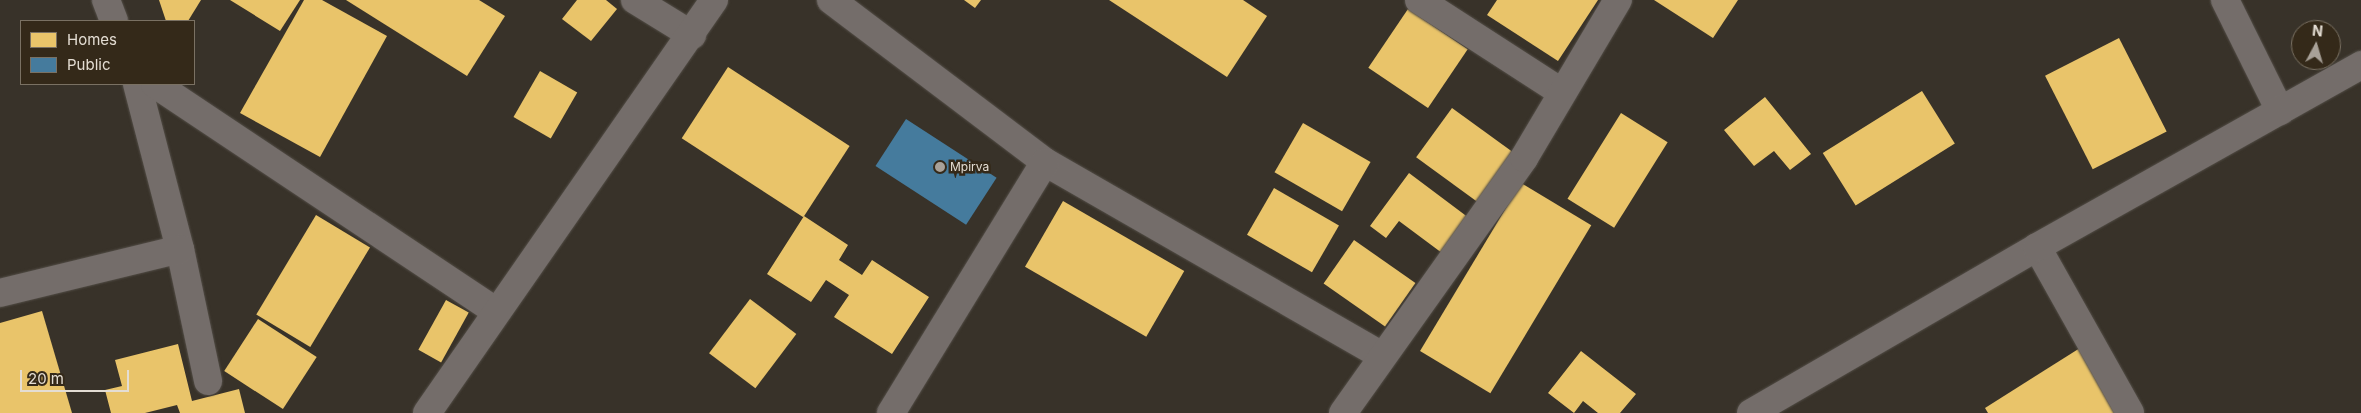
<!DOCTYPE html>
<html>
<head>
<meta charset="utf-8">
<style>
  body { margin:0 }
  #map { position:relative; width:2361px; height:413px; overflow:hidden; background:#383229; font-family:Inter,sans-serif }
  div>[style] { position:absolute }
  .homes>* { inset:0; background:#e9c46a; transform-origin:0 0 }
  .public>* { inset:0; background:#457b9d; transform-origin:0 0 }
  .roads { filter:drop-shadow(0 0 1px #524d46) drop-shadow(0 0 1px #524d46) }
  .minor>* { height:28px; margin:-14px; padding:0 14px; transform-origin:14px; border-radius:14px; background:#746d6a }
  .dots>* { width:14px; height:14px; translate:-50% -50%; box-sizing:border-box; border:2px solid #342919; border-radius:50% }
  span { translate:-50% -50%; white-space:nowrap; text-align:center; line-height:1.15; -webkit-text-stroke:5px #342919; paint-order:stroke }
  .poi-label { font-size:12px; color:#e4ddd3 }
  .left { translate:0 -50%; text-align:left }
  .legend { position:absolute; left:20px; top:20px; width:175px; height:65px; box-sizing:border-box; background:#342919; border:1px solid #7a7163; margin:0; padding:6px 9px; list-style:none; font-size:15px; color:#e4ddd3 }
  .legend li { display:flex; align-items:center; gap:10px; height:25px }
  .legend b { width:25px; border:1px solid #7a7163 }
  .north { position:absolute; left:2291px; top:20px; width:50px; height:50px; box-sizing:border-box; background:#342919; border:1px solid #7a7163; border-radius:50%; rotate:6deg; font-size:14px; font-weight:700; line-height:20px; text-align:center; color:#e4ddd3 }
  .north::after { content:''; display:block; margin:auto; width:18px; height:22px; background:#a8a198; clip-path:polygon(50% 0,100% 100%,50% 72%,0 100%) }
  .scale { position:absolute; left:20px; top:370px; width:109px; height:22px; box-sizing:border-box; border:2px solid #e4ddd3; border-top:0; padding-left:6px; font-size:15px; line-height:18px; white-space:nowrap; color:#e4ddd3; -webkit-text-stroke:4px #342919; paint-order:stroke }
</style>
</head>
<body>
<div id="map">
  <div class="homes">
    <i style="clip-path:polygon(159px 0,201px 0,188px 21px,166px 21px)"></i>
    <i style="clip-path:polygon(230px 0,300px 0,280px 31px)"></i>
    <i style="clip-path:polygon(304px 0,322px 0,387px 36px,320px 157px,240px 113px)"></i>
    <i style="clip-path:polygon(346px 0,479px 0,505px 16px,467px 76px)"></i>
    <i style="clip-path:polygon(577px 0,606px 0,617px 9px,591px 41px,562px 19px)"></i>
    <i style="clip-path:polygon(964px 0,981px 0,975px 8px)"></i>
    <i style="clip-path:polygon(1109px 0,1243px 0,1267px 16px,1227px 77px)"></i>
    <i style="clip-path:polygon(1497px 0,1598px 0,1558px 61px,1487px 15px)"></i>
    <i style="clip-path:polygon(1654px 0,1738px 0,1713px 38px)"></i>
    <i style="left:1408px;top:9px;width:72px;height:71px;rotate:34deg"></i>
    <i style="left:2119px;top:38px;width:105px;height:83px;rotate:63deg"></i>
    <i style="left:728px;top:67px;width:145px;height:85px;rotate:33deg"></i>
    <i style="left:540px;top:71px;width:43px;height:53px;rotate:30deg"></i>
    <i style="left:1922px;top:91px;width:62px;height:117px;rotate:58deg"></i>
    <i style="clip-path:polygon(1765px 97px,1811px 154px,1790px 170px,1774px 151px,1754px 166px,1724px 130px)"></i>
    <i style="left:1452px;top:108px;width:81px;height:61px;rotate:36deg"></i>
    <i style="left:1621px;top:113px;width:55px;height:101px;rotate:32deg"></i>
    <i style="left:1303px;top:123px;width:78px;height:57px;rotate:30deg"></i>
    <i style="clip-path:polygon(1409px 173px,1469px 218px,1442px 253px,1399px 221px,1386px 238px,1370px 226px)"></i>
    <i style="left:1521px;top:183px;width:82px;height:196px;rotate:31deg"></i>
    <i style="left:1274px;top:188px;width:75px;height:54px;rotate:30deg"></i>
    <i style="left:1063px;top:201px;width:140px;height:76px;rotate:30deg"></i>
    <i style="left:316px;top:215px;width:63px;height:116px;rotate:31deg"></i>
    <i style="clip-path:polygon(804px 216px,848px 245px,839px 260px,862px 275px,872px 260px,929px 297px,892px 354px,834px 317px,849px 295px,826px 280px,811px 302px,767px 274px)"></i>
    <i style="left:1354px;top:240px;width:75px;height:53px;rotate:35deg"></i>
    <i style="left:750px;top:299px;width:58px;height:68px;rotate:37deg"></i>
    <i style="left:446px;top:300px;width:26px;height:57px;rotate:29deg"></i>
    <i style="clip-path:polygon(42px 311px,72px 413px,0 413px,0 323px)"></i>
    <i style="left:258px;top:319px;width:70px;height:62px;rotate:33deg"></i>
    <i style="clip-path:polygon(178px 344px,192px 401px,239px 389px,245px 413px,180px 413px,177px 405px,145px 413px,111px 413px,105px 390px,122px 386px,115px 360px)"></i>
    <i style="clip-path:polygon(2080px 348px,2121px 413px,1988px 413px,1985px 408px)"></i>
    <i style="clip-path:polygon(1581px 351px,1636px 394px,1620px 413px,1598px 413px,1583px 401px,1574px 413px,1548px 393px)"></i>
  </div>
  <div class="public">
    <i style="left:906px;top:119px;width:108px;height:56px;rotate:33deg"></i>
  </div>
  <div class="roads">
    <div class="minor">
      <i style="left:106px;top:0;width:22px;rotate:69deg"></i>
      <i style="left:635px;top:0;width:67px;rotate:31.6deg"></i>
      <i style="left:831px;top:0;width:268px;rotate:37.1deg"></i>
      <i style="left:1045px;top:162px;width:389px;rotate:29.9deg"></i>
      <i style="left:1419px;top:0;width:169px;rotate:32.9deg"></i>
      <i style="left:2225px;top:0;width:124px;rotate:63.6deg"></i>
      <i style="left:137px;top:84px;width:171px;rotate:75.4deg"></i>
      <i style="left:180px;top:249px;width:135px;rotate:78deg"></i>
      <i style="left:155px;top:84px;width:409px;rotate:33.7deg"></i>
      <i style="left:2037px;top:247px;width:190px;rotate:60.7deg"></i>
      <i style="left:0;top:293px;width:185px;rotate:-13.7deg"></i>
      <i style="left:427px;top:413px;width:503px;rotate:-55.2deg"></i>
      <i style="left:891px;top:413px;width:294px;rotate:-58.5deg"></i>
      <i style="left:1343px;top:413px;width:313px;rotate:-54.6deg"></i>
      <i style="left:1524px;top:158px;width:184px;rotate:-59.3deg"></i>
      <i style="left:1751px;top:413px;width:331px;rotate:-30.1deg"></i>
      <i style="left:2037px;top:247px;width:372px;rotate:-29.3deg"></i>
    </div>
  </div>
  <div class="dots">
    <i style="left:940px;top:167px;background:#a8a198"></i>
  </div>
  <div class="poi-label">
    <span class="left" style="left:950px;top:167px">Mpirva</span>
  </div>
  <ul class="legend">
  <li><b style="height:14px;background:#e9c46a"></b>Homes</li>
  <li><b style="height:14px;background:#457b9d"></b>Public</li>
  </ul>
  <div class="north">N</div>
  <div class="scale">20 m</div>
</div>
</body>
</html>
